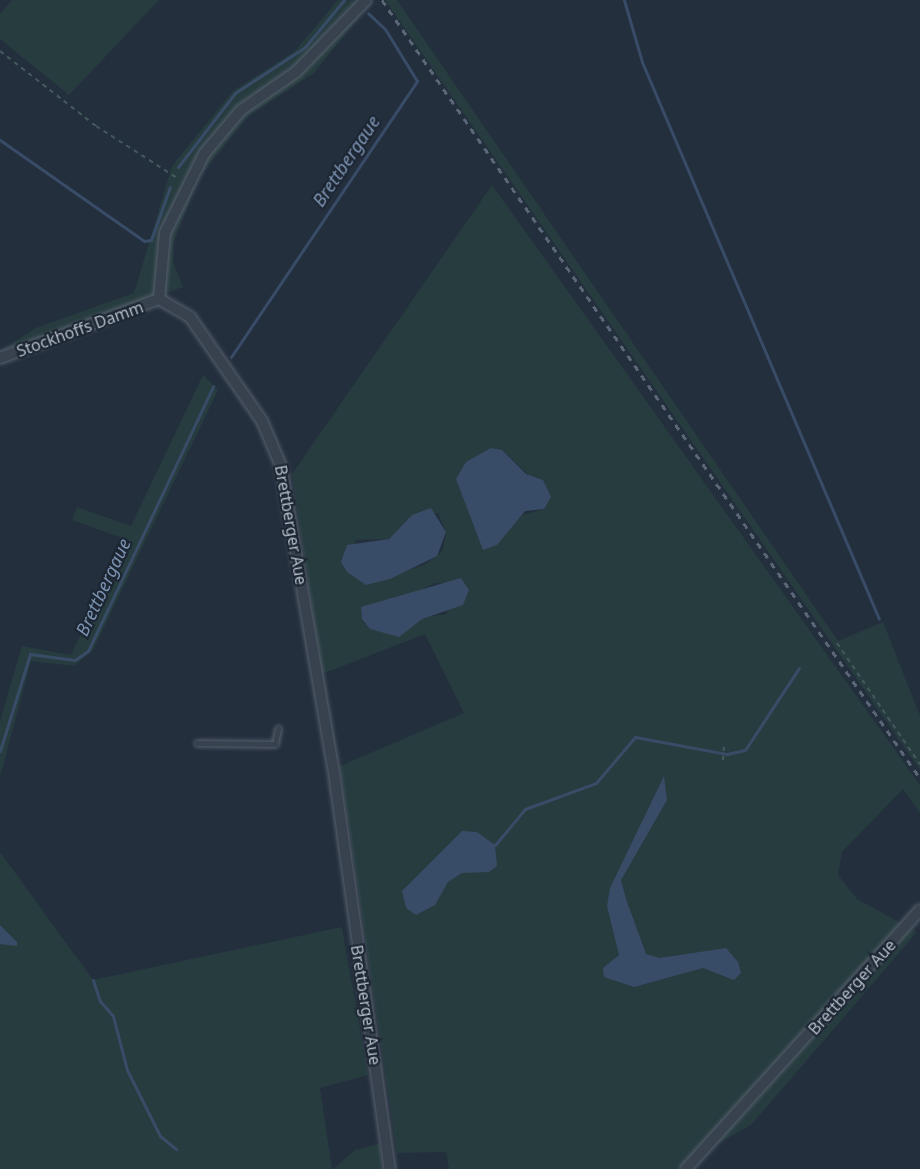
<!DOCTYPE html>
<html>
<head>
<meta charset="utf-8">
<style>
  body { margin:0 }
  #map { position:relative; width:920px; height:1169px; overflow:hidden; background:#242f3e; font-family:"Noto Sans",sans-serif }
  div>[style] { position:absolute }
  .green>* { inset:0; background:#263c3f }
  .water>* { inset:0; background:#394c67 }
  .stream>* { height:3px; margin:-1.5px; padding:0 1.5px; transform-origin:1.5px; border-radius:1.5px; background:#394c67 }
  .path>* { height:2px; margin-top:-1px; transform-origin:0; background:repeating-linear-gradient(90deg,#44595c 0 4.5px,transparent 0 9px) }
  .roads { filter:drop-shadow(0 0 2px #565f6c) drop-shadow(0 0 2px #565f6c) }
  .service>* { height:5px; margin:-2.5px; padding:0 2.5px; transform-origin:2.5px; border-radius:2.5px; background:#38414e }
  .minor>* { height:10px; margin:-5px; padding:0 5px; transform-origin:5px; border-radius:5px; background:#38414e }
  .rail>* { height:3px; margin-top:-1.5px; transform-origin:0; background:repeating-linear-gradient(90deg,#5a6575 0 6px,transparent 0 12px) }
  span { translate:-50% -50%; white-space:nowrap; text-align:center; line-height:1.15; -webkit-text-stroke:4.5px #1d2633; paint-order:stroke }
  .street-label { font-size:16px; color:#b4bcc9 }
  .water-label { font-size:18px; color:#7c92b1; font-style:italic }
</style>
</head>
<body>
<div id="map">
  <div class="green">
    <i style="clip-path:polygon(12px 0,159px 0,69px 95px,0 39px,0 14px)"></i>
    <i style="clip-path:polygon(338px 0,372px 1px,314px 73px,248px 116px,199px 177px,174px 241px,173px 262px,183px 287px,0 351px,36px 328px,134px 293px,172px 166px,233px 91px,295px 51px)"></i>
    <i style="clip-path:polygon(385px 0,397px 0,838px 641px,883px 622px,920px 716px,920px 770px)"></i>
    <i style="clip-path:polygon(evenodd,492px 185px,920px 785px,920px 813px,903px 789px,842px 852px,838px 875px,857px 899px,917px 932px,751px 1125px,719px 1143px,710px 1138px,679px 1169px,449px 1169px,446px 1152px,397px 1153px,340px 766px,464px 713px,425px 634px,322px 674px,292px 474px,492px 185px,502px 450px,534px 480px,544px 509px,518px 516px,497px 545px,466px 462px,502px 450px,492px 185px,438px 513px,446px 532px,443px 550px,426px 564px,366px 585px,355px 540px,389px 539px,412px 515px,438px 513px,492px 185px,435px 583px,448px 583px,447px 614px,364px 624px,361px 607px,399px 600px,435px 583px)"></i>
    <i style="clip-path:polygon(203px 375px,218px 390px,93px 650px,74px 666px,31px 661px,0 777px,0 721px,22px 646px,71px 655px,125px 539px,72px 520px,77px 507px,131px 526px)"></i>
    <i style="clip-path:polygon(0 852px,93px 980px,342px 927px,368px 1075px,320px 1088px,332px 1169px,0 1169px)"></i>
    <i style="clip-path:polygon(379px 1144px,383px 1169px,333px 1169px,355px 1150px)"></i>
  </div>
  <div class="water">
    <i style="clip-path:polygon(491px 448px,502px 450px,526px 474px,543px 480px,551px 497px,544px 509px,525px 511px,497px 545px,483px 550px,456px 479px,466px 462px)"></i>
    <i style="clip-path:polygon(431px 508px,446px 532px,437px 556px,390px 579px,366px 585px,347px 572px,341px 562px,347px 545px,389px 539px,412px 515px)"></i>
    <i style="clip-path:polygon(461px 578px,469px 590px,463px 605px,422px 619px,399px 637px,370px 629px,362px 619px,361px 607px)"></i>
    <i style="clip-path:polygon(664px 776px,667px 800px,621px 880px,626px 899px,646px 954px,660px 958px,726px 948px,738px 962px,741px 973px,734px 980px,703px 968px,634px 987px,604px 977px,603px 968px,619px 955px,607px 906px,610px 888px)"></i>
    <i style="clip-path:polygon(462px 831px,477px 832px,495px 845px,497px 866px,489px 872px,462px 873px,448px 882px,435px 905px,416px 915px,406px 908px,402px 891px)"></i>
    <i style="clip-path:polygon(0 925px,17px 942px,17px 946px,0 944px)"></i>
  </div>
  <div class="stream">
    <i style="left:624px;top:0;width:65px;rotate:73.8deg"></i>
    <i style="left:642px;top:62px;width:605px;rotate:66.95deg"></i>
    <i style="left:0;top:140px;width:176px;rotate:35deg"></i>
    <i style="left:144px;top:241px;width:7px;rotate:-8deg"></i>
    <i style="left:151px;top:240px;width:56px;rotate:-70.3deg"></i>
    <i style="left:178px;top:167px;width:93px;rotate:-52.4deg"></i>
    <i style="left:235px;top:93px;width:84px;rotate:-33.3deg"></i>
    <i style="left:305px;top:47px;width:61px;rotate:-50.3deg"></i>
    <i style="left:231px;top:357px;width:333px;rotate:-56deg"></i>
    <i style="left:417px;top:81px;width:61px;rotate:-121.6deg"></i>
    <i style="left:385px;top:29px;width:23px;rotate:-137deg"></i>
    <i style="left:0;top:751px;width:102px;rotate:-72.8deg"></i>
    <i style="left:30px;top:654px;width:45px;rotate:7.6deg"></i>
    <i style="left:75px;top:660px;width:16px;rotate:-35deg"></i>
    <i style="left:88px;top:651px;width:293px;rotate:-64.7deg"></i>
    <i style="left:495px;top:845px;width:47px;rotate:-50.2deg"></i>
    <i style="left:525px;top:809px;width:76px;rotate:-20.1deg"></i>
    <i style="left:596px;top:783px;width:60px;rotate:-49.7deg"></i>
    <i style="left:635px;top:737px;width:94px;rotate:10.5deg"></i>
    <i style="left:727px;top:754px;width:18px;rotate:-13deg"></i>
    <i style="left:745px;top:750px;width:98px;rotate:-56.6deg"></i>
    <i style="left:93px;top:980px;width:22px;rotate:72deg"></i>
    <i style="left:100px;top:1001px;width:20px;rotate:49deg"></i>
    <i style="left:113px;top:1016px;width:56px;rotate:75.5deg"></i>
    <i style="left:127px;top:1070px;width:74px;rotate:63.4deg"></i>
    <i style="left:160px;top:1136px;width:21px;rotate:39deg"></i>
  </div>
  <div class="path">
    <i style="left:0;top:51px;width:122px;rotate:38deg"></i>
    <i style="left:96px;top:126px;width:98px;rotate:32.6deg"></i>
    <i style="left:837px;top:643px;width:147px;rotate:55.6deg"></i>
    <i style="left:723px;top:760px;width:16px;rotate:-86deg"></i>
  </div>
  <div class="roads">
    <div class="service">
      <i style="left:197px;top:743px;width:78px;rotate:0.7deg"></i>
      <i style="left:275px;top:744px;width:16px;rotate:-79deg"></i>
    </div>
    <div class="minor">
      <i style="left:159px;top:299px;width:36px;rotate:30deg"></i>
      <i style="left:190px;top:317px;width:126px;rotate:55.3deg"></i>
      <i style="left:262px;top:421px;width:49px;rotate:67.1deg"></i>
      <i style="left:281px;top:466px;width:312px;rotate:80.2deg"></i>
      <i style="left:334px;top:773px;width:400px;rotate:82deg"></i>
      <i style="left:159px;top:299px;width:66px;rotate:-84.8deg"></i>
      <i style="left:165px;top:233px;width:88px;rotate:-63.7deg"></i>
      <i style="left:204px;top:154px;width:57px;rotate:-49.9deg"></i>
      <i style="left:241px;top:110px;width:67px;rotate:-34.6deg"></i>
      <i style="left:296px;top:72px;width:100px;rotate:-45.8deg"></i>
      <i style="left:0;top:358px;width:170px;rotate:-20.4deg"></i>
      <i style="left:686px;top:1169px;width:349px;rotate:-47.9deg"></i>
    </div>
  </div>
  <div class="rail">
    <i style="left:382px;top:0;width:946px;rotate:55.34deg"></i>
  </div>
  <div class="street-label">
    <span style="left:80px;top:329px;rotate:-20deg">Stockhoffs Damm</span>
    <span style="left:291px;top:525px;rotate:80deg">Brettberger Aue</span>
    <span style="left:852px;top:987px;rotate:-48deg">Brettberger Aue</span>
    <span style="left:366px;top:1005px;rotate:81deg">Brettberger Aue</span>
  </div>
  <div class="water-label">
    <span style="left:346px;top:161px;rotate:-56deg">Brettbergaue</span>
    <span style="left:103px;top:587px;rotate:-65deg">Brettbergaue</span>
  </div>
</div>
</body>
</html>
